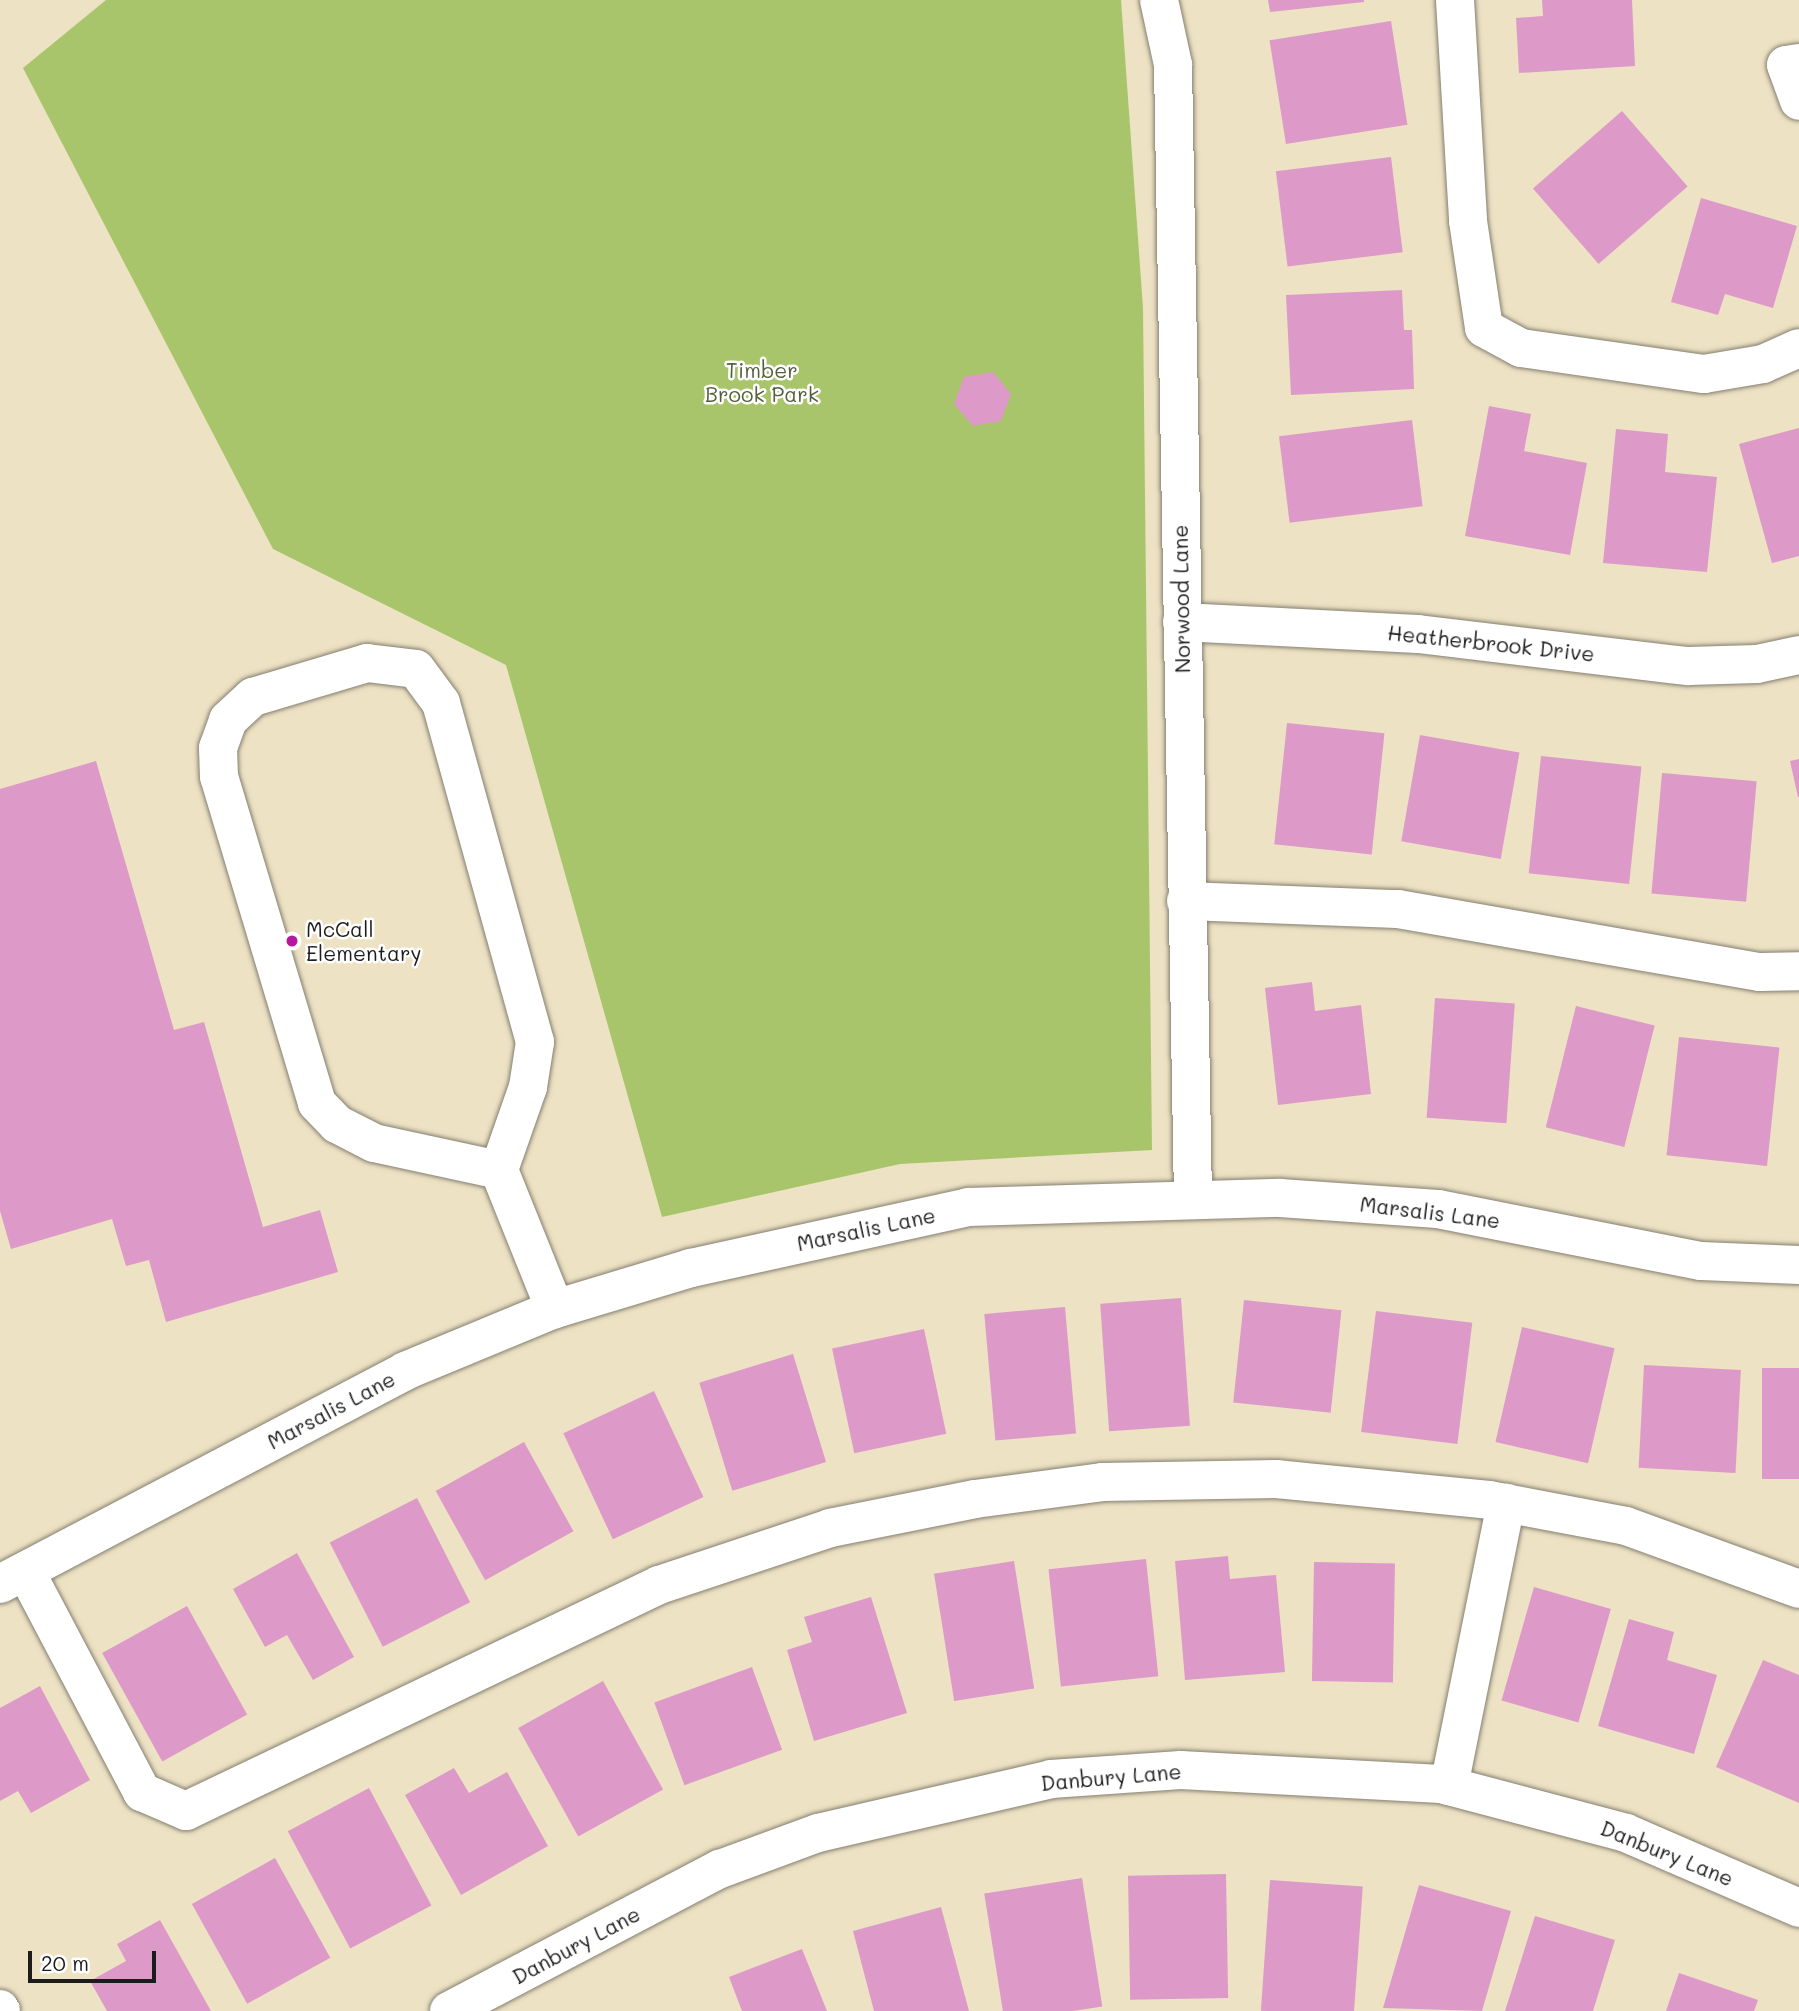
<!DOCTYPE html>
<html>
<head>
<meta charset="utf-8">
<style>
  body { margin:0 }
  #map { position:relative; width:1799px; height:2011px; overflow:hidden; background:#ede2c4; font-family:Mali,sans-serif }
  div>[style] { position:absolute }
  .green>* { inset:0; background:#a9c56b }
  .building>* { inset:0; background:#dd9ac8; transform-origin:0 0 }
  .roads { filter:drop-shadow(0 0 2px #847f70) drop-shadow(0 0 2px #847f70) }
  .minor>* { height:38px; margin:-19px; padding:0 19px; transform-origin:19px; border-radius:19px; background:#fff }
  .dots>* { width:19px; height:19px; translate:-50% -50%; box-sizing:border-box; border:4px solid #fff; border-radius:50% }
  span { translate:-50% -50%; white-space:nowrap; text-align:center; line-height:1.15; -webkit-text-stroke:5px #fff; paint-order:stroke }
  .park-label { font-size:21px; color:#54603c }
  .street-label { font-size:21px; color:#1c1c1c }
  .poi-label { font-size:21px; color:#1c1c1c }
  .left { translate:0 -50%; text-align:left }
  .scale { position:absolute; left:28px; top:1951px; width:128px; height:32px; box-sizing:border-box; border:4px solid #1c1c1c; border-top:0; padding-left:9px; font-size:21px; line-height:24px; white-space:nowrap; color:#1c1c1c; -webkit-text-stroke:5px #fff; paint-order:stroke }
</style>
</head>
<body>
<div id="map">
  <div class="green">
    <i style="clip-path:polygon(106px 0,1121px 0,1143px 308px,1152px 1150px,900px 1164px,662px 1217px,506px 665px,273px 549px,23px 68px)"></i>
  </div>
  <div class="building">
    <i style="clip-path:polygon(1268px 0,1364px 0,1364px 2px,1270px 12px)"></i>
    <i style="clip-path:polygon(1542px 0,1632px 0,1635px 66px,1519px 73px,1516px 18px,1543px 16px)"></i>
    <i style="left:1391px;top:21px;width:105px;height:123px;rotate:81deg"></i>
    <i style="left:1622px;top:111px;width:100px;height:118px;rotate:49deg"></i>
    <i style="left:1391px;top:157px;width:96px;height:116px;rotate:83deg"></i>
    <i style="clip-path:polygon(1701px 198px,1797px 226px,1773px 308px,1725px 294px,1718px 315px,1671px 302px)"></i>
    <i style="clip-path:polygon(1402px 290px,1404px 330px,1412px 330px,1414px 389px,1291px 395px,1286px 295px)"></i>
    <i style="clip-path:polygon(993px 372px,1011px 394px,1001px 421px,973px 426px,954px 404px,964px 377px)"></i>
    <i style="clip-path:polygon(1489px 406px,1531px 414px,1524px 451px,1587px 463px,1570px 555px,1465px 536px)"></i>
    <i style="left:1412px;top:420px;width:87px;height:134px;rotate:83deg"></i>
    <i style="clip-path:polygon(1799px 428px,1799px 556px,1772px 563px,1739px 444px)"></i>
    <i style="clip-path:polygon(1616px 429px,1668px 434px,1665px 472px,1717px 477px,1707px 572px,1603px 563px)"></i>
    <i style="left:1287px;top:723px;width:98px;height:122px;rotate:6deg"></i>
    <i style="left:1420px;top:735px;width:101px;height:108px;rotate:10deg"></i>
    <i style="left:1541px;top:756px;width:101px;height:118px;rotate:6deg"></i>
    <i style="clip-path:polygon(1799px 759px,1799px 797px,1798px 797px,1790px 761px)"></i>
    <i style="clip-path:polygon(96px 761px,174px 1030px,204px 1022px,263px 1227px,320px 1210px,338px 1272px,166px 1322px,149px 1260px,126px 1266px,112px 1219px,11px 1249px,0 1211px,0 789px)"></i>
    <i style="left:1662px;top:773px;width:95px;height:121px;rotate:5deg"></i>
    <i style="clip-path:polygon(1312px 982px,1315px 1011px,1361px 1005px,1371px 1094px,1278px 1105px,1265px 988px)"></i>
    <i style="left:1435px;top:998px;width:80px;height:120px;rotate:4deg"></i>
    <i style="left:1576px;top:1006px;width:81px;height:125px;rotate:14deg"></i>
    <i style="left:1679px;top:1037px;width:101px;height:119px;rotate:6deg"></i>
    <i style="left:1181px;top:1298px;width:128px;height:81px;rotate:86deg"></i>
    <i style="left:1244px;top:1300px;width:98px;height:103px;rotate:6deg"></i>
    <i style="left:1065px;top:1307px;width:127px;height:81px;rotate:85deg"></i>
    <i style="left:1376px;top:1311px;width:97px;height:122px;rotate:7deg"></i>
    <i style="left:1522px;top:1327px;width:95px;height:118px;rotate:13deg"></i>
    <i style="left:924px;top:1329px;width:107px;height:94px;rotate:78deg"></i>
    <i style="left:793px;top:1354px;width:113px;height:98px;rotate:73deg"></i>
    <i style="left:1644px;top:1365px;width:97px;height:103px;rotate:3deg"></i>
    <i style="left:1762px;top:1368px;width:37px;height:111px"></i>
    <i style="left:654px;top:1391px;width:117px;height:100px;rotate:65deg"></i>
    <i style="left:524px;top:1442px;width:102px;height:101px;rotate:61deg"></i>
    <i style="left:417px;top:1498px;width:117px;height:98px;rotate:63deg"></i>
    <i style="clip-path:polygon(297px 1553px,354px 1657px,313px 1680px,287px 1635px,265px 1647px,233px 1589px)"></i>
    <i style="clip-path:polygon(1228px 1556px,1230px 1579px,1276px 1575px,1285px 1672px,1185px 1680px,1175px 1561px)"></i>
    <i style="left:1146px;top:1559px;width:118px;height:98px;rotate:84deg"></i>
    <i style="left:1014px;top:1561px;width:129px;height:81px;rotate:81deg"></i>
    <i style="left:1314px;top:1562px;width:81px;height:119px;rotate:1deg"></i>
    <i style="left:1534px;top:1587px;width:80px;height:118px;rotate:16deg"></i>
    <i style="clip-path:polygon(871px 1597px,907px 1713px,814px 1741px,787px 1650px,812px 1642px,804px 1617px)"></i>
    <i style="left:187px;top:1606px;width:124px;height:97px;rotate:61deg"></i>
    <i style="clip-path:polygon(1629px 1619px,1674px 1632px,1667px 1660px,1717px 1675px,1694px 1754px,1598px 1726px)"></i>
    <i style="clip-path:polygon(1763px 1660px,1799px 1675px,1799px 1803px,1716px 1767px)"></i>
    <i style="left:752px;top:1667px;width:88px;height:104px;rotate:70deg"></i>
    <i style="left:603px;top:1681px;width:124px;height:97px;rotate:61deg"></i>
    <i style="clip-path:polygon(40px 1686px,90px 1780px,31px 1813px,18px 1791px,0 1801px,0 1708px)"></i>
    <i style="clip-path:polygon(454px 1768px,469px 1793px,507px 1772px,548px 1846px,461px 1895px,405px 1795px)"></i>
    <i style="left:369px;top:1788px;width:133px;height:92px;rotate:62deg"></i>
    <i style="left:275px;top:1858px;width:114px;height:95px;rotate:61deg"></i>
    <i style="left:1226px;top:1874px;width:124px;height:98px;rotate:89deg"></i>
    <i style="left:1082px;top:1878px;width:130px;height:99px;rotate:81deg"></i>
    <i style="left:1270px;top:1880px;width:93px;height:131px;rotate:4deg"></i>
    <i style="clip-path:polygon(1419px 1885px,1511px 1911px,1482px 2011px,1383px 2008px)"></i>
    <i style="clip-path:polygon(941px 1907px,969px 2011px,874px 2011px,853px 1931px)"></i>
    <i style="clip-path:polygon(1535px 1916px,1615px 1940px,1593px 2011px,1505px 2011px)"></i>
    <i style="clip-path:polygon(160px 1920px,211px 2011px,107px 2011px,90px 1981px,126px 1961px,117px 1944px)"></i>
    <i style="clip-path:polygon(802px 1949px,827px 2011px,742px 2011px,729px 1977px)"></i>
    <i style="clip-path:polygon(1679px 1973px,1758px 2000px,1754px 2011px,1666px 2011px)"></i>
  </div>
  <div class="roads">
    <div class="minor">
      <i style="left:1159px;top:0;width:66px;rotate:77.8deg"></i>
      <i style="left:1173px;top:65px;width:1134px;rotate:88.99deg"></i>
      <i style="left:1455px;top:0;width:221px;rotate:86.6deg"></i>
      <i style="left:1468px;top:221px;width:108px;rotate:81.5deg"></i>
      <i style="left:1484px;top:328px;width:42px;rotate:28.4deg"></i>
      <i style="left:1521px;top:348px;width:185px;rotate:8.1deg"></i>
      <i style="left:1704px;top:374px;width:60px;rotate:-9.6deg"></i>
      <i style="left:1763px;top:364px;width:39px;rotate:-24deg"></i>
      <i style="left:1799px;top:63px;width:13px;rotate:171deg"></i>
      <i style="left:1786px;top:65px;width:38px;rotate:70deg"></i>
      <i style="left:1182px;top:622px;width:236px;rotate:2.9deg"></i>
      <i style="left:1418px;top:634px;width:272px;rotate:6.8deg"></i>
      <i style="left:1688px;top:666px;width:69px;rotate:-1.7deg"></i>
      <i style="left:1757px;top:664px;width:43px;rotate:-12.1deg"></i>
      <i style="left:1186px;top:901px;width:212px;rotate:2.2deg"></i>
      <i style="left:1398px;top:909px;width:367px;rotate:9.9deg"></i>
      <i style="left:1760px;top:972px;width:39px;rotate:-1deg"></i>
      <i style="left:499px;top:1170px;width:128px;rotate:-167.8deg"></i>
      <i style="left:374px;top:1143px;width:42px;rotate:-152.8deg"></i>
      <i style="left:337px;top:1124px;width:29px;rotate:-134deg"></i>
      <i style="left:317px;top:1103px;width:340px;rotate:-106.7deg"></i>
      <i style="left:219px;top:777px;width:29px;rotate:-92deg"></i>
      <i style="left:218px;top:748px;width:30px;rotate:-70deg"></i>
      <i style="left:228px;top:720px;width:34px;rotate:-43deg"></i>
      <i style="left:253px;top:697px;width:119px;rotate:-16.6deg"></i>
      <i style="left:367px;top:663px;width:49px;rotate:7deg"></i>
      <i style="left:416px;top:669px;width:42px;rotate:53.7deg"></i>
      <i style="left:441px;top:703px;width:352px;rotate:74.5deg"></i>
      <i style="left:535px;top:1042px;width:46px;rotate:98.8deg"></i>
      <i style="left:528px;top:1087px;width:88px;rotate:109.3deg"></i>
      <i style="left:499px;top:1170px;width:150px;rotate:68.1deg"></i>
      <i style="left:26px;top:1572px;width:249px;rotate:62.2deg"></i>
      <i style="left:142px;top:1792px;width:48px;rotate:23.4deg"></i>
      <i style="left:186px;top:1811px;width:524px;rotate:-25.54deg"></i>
      <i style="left:659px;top:1585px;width:180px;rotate:-18.4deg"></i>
      <i style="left:830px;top:1528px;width:148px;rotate:-11.3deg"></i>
      <i style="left:975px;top:1499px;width:128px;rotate:-7.6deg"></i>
      <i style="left:1102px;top:1482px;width:174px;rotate:-1deg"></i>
      <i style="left:1276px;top:1479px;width:214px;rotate:5.6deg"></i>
      <i style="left:1489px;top:1500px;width:139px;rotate:10.7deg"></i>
      <i style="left:1626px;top:1526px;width:184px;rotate:20deg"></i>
      <i style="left:0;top:1584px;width:458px;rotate:-27.7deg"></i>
      <i style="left:405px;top:1371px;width:162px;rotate:-22.5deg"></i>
      <i style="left:555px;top:1309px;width:142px;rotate:-16.8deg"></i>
      <i style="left:691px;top:1268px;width:284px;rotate:-12.4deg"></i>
      <i style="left:968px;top:1207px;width:312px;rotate:-1.7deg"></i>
      <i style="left:1280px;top:1198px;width:158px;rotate:4deg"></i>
      <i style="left:1438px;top:1209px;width:268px;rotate:11.2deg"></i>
      <i style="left:1701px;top:1261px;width:98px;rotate:2.3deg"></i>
      <i style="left:1449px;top:1786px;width:289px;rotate:-78.6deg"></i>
      <i style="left:0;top:2009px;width:2px;rotate:63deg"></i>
      <i style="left:449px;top:2011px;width:306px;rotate:-27.7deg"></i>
      <i style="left:720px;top:1869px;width:104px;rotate:-20.2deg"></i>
      <i style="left:818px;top:1833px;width:239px;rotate:-13deg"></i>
      <i style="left:1051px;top:1779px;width:130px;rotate:-4deg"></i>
      <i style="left:1181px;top:1770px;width:260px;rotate:3.1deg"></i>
      <i style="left:1441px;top:1784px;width:191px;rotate:14.8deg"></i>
      <i style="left:1626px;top:1833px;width:189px;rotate:23.4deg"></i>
    </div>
  </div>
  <div class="dots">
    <i style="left:292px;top:941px;background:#b5179e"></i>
  </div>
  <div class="park-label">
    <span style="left:762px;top:382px">Timber<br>Brook Park</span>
  </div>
  <div class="street-label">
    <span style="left:1181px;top:599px;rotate:-91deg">Norwood Lane</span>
    <span style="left:1491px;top:643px;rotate:6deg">Heatherbrook Drive</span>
    <span style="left:1430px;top:1212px;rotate:7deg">Marsalis Lane</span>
    <span style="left:866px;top:1229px;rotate:-12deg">Marsalis Lane</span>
    <span style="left:331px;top:1410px;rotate:-28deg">Marsalis Lane</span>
    <span style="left:1111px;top:1777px;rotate:-5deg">Danbury Lane</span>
    <span style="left:1667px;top:1853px;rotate:22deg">Danbury Lane</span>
    <span style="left:576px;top:1945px;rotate:-28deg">Danbury Lane</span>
  </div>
  <div class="poi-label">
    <span class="left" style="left:306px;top:941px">McCall<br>Elementary</span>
  </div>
  <div class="scale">20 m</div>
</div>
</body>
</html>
